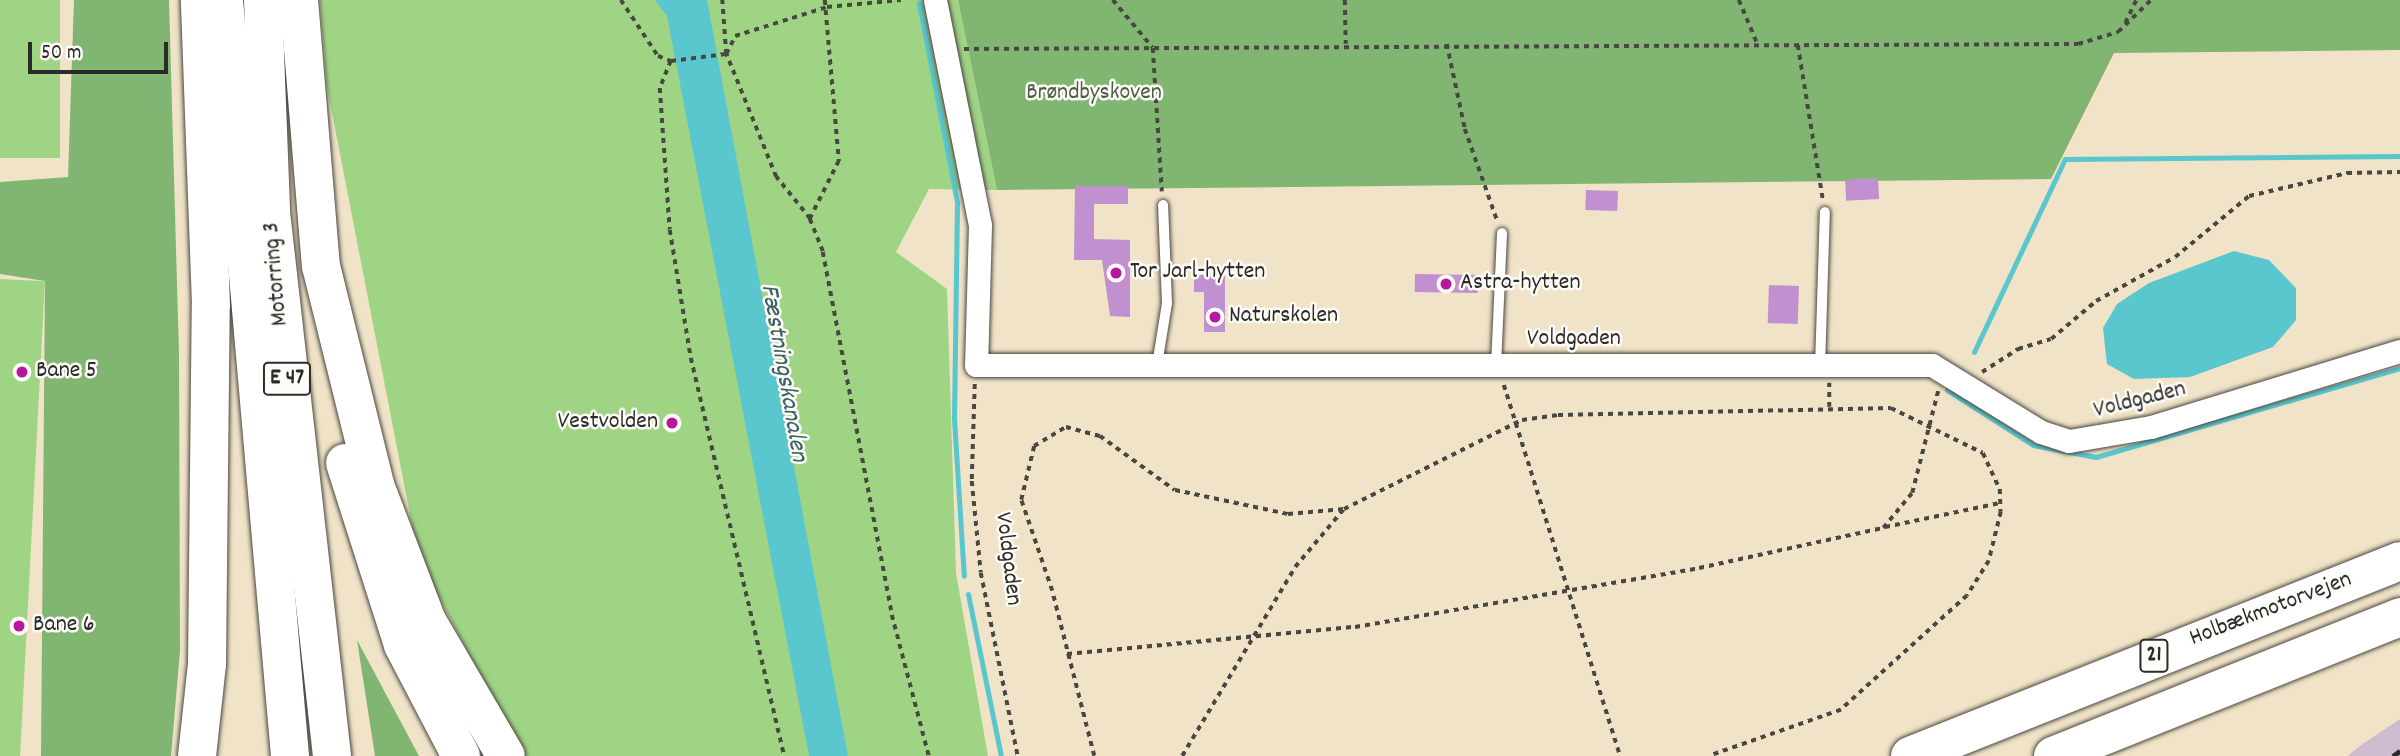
<!DOCTYPE html>
<html>
<head>
<meta charset="utf-8">
<style>
  body { margin:0 }
  #map { position:relative; width:2400px; height:756px; overflow:hidden; background:#f1e3c7; font-family:Dekko,sans-serif }
  div>[style] { position:absolute }
  .industrial>* { inset:0; background:#cfbdcf }
  .green>* { inset:0; background:#a0d485; transform-origin:0 0 }
  .forest>* { inset:0; background:#80b672 }
  .water>* { inset:0; background:#59c7cd }
  .stream>* { height:5px; margin:-2.5px; padding:0 2.5px; transform-origin:2.5px; border-radius:2.5px; background:#59c7cd }
  .building>* { inset:0; background:#c090d1; transform-origin:0 0 }
  .path>* { height:3.5px; margin-top:-1.75px; transform-origin:0; background:repeating-linear-gradient(90deg,#494742 0 5px,transparent 0 10px) }
  .roads { filter:drop-shadow(0 0 2px #494742) drop-shadow(0 0 2px #494742) }
  .service>* { height:10px; margin:-5px; padding:0 5px; transform-origin:5px; border-radius:5px; background:#fff }
  .minor>* { height:23px; margin:-11.5px; padding:0 11.5px; transform-origin:11.5px; border-radius:11.5px; background:#fff }
  .motorway>* { height:38px; margin:-19px; padding:0 19px; transform-origin:19px; border-radius:19px; background:#fff }
  .rail>* { height:5px; margin-top:-2.5px; transform-origin:0; background:repeating-linear-gradient(90deg,#2b2b2b 0 10px,transparent 0 15px) }
  .dots>* { width:19px; height:19px; translate:-50% -50%; box-sizing:border-box; border:4px solid #fdfcf7; border-radius:50% }
  span { translate:-50% -50%; white-space:nowrap; text-align:center; line-height:1.15; -webkit-text-stroke:5px #fdfcf7; paint-order:stroke }
  .shield-label span { padding:2px 5px; background:#fdfcf7; border:2px solid; border-radius:5px; -webkit-text-stroke-width:0 }
  .shield-label { font-size:23px; color:#2b2b2b; font-weight:700 }
  .park-label { font-size:24px; color:#4e5e46 }
  .poi-label { font-size:24px; color:#2b2b2b }
  .left { translate:0 -50%; text-align:left }
  .right { translate:-100% -50%; text-align:right }
  .street-label { font-size:24px; color:#2b2b2b }
  .water-label { font-size:26px; color:#3b6264; font-style:italic }
  .scale { position:absolute; left:28px; top:42px; width:140px; height:32px; box-sizing:border-box; border:4px solid #2b2b2b; border-top:0; padding-left:9px; font-size:21px; line-height:24px; white-space:nowrap; color:#2b2b2b; -webkit-text-stroke:5px #fdfcf7; paint-order:stroke }
</style>
</head>
<body>
<div id="map">
  <div class="industrial">
    <i style="clip-path:polygon(2400px 719px,2400px 756px,2348px 756px,2361px 745px)"></i>
  </div>
  <div class="green">
    <i style="left:0;top:0;width:60px;height:158px"></i>
    <i style="clip-path:polygon(320px 0,958px 0,997px 190px,929px 189px,896px 252px,947px 289px,956px 573px,988px 756px,521px 756px,418px 556px,327px 87px)"></i>
    <i style="left:0;top:279px;width:45px;height:477px;rotate:3deg"></i>
  </div>
  <div class="forest">
    <i style="clip-path:polygon(74px 0,169px 0,179px 354px,180px 651px,171px 756px,41px 756px,45px 281px,0 274px,0 182px,68px 177px)"></i>
    <i style="clip-path:polygon(958px 0,2400px 0,2400px 50px,2114px 53px,2051px 179px,997px 190px)"></i>
    <i style="clip-path:polygon(357px 640px,419px 756px,375px 756px)"></i>
  </div>
  <div class="water">
    <i style="clip-path:polygon(655px 0,707px 0,848px 756px,809px 756px,667px 16px)"></i>
    <i style="clip-path:polygon(2234px 251px,2269px 260px,2296px 288px,2296px 320px,2273px 347px,2190px 377px,2134px 379px,2107px 364px,2103px 328px,2117px 304px,2149px 283px)"></i>
  </div>
  <div class="stream">
    <i style="left:919px;top:3px;width:204px;rotate:79.2deg"></i>
    <i style="left:957px;top:203px;width:216px;rotate:90.8deg"></i>
    <i style="left:954px;top:419px;width:157px;rotate:86.4deg"></i>
    <i style="left:1974px;top:352px;width:213px;rotate:-64.8deg"></i>
    <i style="left:2065px;top:159px;width:335px;rotate:-0.5deg"></i>
    <i style="left:1947px;top:390px;width:102px;rotate:32.6deg"></i>
    <i style="left:2033px;top:445px;width:64px;rotate:10.8deg"></i>
    <i style="left:2096px;top:457px;width:317px;rotate:-16.3deg"></i>
    <i style="left:968px;top:594px;width:165px;rotate:78.5deg"></i>
  </div>
  <div class="building">
    <i style="left:1878px;top:178px;width:21px;height:33px;rotate:87deg"></i>
    <i style="clip-path:polygon(1075px 186px,1128px 186px,1128px 204px,1094px 204px,1094px 239px,1130px 240px,1130px 317px,1110px 316px,1102px 260px,1074px 260px)"></i>
    <i style="left:1586px;top:190px;width:32px;height:20px;rotate:2deg"></i>
    <i style="left:1415px;top:274px;width:63px;height:18px;rotate:1deg"></i>
    <i style="clip-path:polygon(1194px 275px,1225px 275px,1225px 332px,1204px 332px,1204px 292px,1194px 292px)"></i>
    <i style="left:1769px;top:285px;width:30px;height:38px;rotate:2deg"></i>
  </div>
  <div class="path">
    <i style="left:621px;top:0;width:67px;rotate:56.5deg"></i>
    <i style="left:658px;top:56px;width:14px;rotate:21deg"></i>
    <i style="left:671px;top:61px;width:55px;rotate:-7.3deg"></i>
    <i style="left:726px;top:54px;width:54px;rotate:-94.2deg"></i>
    <i style="left:825px;top:0;width:162px;rotate:85deg"></i>
    <i style="left:839px;top:161px;width:65px;rotate:116.6deg"></i>
    <i style="left:810px;top:219px;width:35px;rotate:68deg"></i>
    <i style="left:823px;top:252px;width:369px;rotate:79.2deg"></i>
    <i style="left:892px;top:615px;width:146px;rotate:75.3deg"></i>
    <i style="left:1113px;top:0;width:62px;rotate:50.2deg"></i>
    <i style="left:1153px;top:48px;width:144px;rotate:86.4deg"></i>
    <i style="left:1345px;top:0;width:44px;rotate:88.7deg"></i>
    <i style="left:1739px;top:0;width:49px;rotate:67.1deg"></i>
    <i style="left:2125px;top:23px;width:25px;rotate:-64deg"></i>
    <i style="left:1447px;top:44px;width:87px;rotate:78deg"></i>
    <i style="left:1465px;top:129px;width:96px;rotate:70.6deg"></i>
    <i style="left:1798px;top:45px;width:157px;rotate:80.8deg"></i>
    <i style="left:964px;top:49px;width:1114px;rotate:-0.26deg"></i>
    <i style="left:2078px;top:44px;width:42px;rotate:-16.7deg"></i>
    <i style="left:2118px;top:32px;width:46px;rotate:-44.1deg"></i>
    <i style="left:671px;top:61px;width:29px;rotate:112deg"></i>
    <i style="left:660px;top:88px;width:142px;rotate:86deg"></i>
    <i style="left:670px;top:230px;width:130px;rotate:80.7deg"></i>
    <i style="left:691px;top:358px;width:409px;rotate:76.8deg"></i>
    <i style="left:810px;top:219px;width:54px;rotate:-129deg"></i>
    <i style="left:776px;top:177px;width:133px;rotate:-112.1deg"></i>
    <i style="left:726px;top:54px;width:20px;rotate:-63deg"></i>
    <i style="left:735px;top:36px;width:96px;rotate:-17.5deg"></i>
    <i style="left:827px;top:7px;width:74px;rotate:-5.4deg"></i>
    <i style="left:1982px;top:372px;width:43px;rotate:-32.6deg"></i>
    <i style="left:2018px;top:349px;width:34px;rotate:-17deg"></i>
    <i style="left:2051px;top:339px;width:59px;rotate:-40.2deg"></i>
    <i style="left:2096px;top:301px;width:90px;rotate:-29.1deg"></i>
    <i style="left:2175px;top:257px;width:96px;rotate:-39.5deg"></i>
    <i style="left:2249px;top:196px;width:101px;rotate:-13.2deg"></i>
    <i style="left:2347px;top:173px;width:53px;rotate:-1.1deg"></i>
    <i style="left:975px;top:384px;width:97px;rotate:91.8deg"></i>
    <i style="left:972px;top:481px;width:92px;rotate:84.4deg"></i>
    <i style="left:981px;top:573px;width:187px;rotate:78.6deg"></i>
    <i style="left:1504px;top:385px;width:389px;rotate:72.6deg"></i>
    <i style="left:1829px;top:407px;width:24px;rotate:-90deg"></i>
    <i style="left:1885px;top:527px;width:117px;rotate:-11.8deg"></i>
    <i style="left:1067px;top:654px;width:289px;rotate:-5.4deg"></i>
    <i style="left:1355px;top:627px;width:349px;rotate:-9.7deg"></i>
    <i style="left:1699px;top:568px;width:188px;rotate:-12.3deg"></i>
    <i style="left:1883px;top:528px;width:45px;rotate:-50.4deg"></i>
    <i style="left:1912px;top:493px;width:105px;rotate:-75.7deg"></i>
    <i style="left:1094px;top:756px;width:170px;rotate:-104.3deg"></i>
    <i style="left:1052px;top:591px;width:96px;rotate:-108.8deg"></i>
    <i style="left:1021px;top:500px;width:56px;rotate:-76.5deg"></i>
    <i style="left:1034px;top:446px;width:37px;rotate:-31deg"></i>
    <i style="left:1066px;top:427px;width:35px;rotate:15deg"></i>
    <i style="left:1100px;top:436px;width:92px;rotate:35.8deg"></i>
    <i style="left:1175px;top:490px;width:116px;rotate:12deg"></i>
    <i style="left:1288px;top:514px;width:56px;rotate:-5.1deg"></i>
    <i style="left:1344px;top:509px;width:199px;rotate:-26.6deg"></i>
    <i style="left:1522px;top:420px;width:36px;rotate:-8deg"></i>
    <i style="left:1558px;top:415px;width:333px;rotate:-1.2deg"></i>
    <i style="left:1891px;top:408px;width:102px;rotate:26.1deg"></i>
    <i style="left:1983px;top:453px;width:40px;rotate:65deg"></i>
    <i style="left:2000px;top:489px;width:23px;rotate:88deg"></i>
    <i style="left:2001px;top:512px;width:50px;rotate:103.8deg"></i>
    <i style="left:1989px;top:561px;width:41px;rotate:122.2deg"></i>
    <i style="left:1967px;top:596px;width:170px;rotate:137.9deg"></i>
    <i style="left:1841px;top:710px;width:139px;rotate:160.7deg"></i>
    <i style="left:1182px;top:756px;width:220px;rotate:-59.1deg"></i>
    <i style="left:1295px;top:567px;width:75px;rotate:-49.9deg"></i>
  </div>
  <div class="roads">
    <div class="service">
      <i style="left:1157px;top:365px;width:63px;rotate:-80.8deg"></i>
      <i style="left:1167px;top:303px;width:98px;rotate:-92.3deg"></i>
      <i style="left:1496px;top:366px;width:133px;rotate:-87.4deg"></i>
      <i style="left:1820px;top:367px;width:155px;rotate:-88.2deg"></i>
    </div>
    <div class="minor">
      <i style="left:935px;top:0;width:229px;rotate:78.7deg"></i>
      <i style="left:980px;top:225px;width:140px;rotate:91.6deg"></i>
      <i style="left:976px;top:365px;width:956px"></i>
      <i style="left:1932px;top:365px;width:128px;rotate:31.6deg"></i>
      <i style="left:2041px;top:432px;width:29px;rotate:18deg"></i>
      <i style="left:2069px;top:441px;width:83px;rotate:-9.7deg"></i>
      <i style="left:2151px;top:427px;width:260px;rotate:-17deg"></i>
    </div>
    <div class="motorway">
      <i style="left:224px;top:0;width:759px;rotate:85.01deg"></i>
      <i style="left:263px;top:0;width:212px;rotate:87.8deg"></i>
      <i style="left:271px;top:212px;width:547px;rotate:83.6deg"></i>
      <i style="left:299px;top:0;width:267px;rotate:85.3deg"></i>
      <i style="left:321px;top:266px;width:226px;rotate:76.1deg"></i>
      <i style="left:375px;top:485px;width:146px;rotate:69.1deg"></i>
      <i style="left:427px;top:621px;width:156px;rotate:59.7deg"></i>
      <i style="left:345px;top:463px;width:191px;rotate:72.3deg"></i>
      <i style="left:403px;top:645px;width:125px;rotate:62.4deg"></i>
      <i style="left:197px;top:756px;width:93px;rotate:-83.8deg"></i>
      <i style="left:207px;top:664px;width:359px;rotate:-89.4deg"></i>
      <i style="left:211px;top:305px;width:305px;rotate:-92.1deg"></i>
      <i style="left:1910px;top:756px;width:527px;rotate:-21.7deg"></i>
      <i style="left:2053px;top:756px;width:374px;rotate:-21.8deg"></i>
    </div>
  </div>
  <div class="rail">
    <i style="left:2393px;top:756px;width:9px;rotate:-36deg"></i>
  </div>
  <div class="dots">
    <i style="left:1116px;top:273px;background:#b5179e"></i>
    <i style="left:1446px;top:284px;background:#b5179e"></i>
    <i style="left:1215px;top:317px;background:#b5179e"></i>
    <i style="left:22px;top:372px;background:#b5179e"></i>
    <i style="left:672px;top:423px;background:#b5179e"></i>
    <i style="left:19px;top:626px;background:#b5179e"></i>
  </div>
  <div class="shield-label">
    <span style="left:287px;top:379px">E 47</span>
    <span style="left:2154px;top:656px">21</span>
  </div>
  <div class="park-label">
    <span style="left:1094px;top:94px">Brøndbyskoven</span>
  </div>
  <div class="poi-label">
    <span class="left" style="left:1130px;top:273px">Tor Jarl-hytten</span>
    <span class="left" style="left:1460px;top:284px">Astra-hytten</span>
    <span class="left" style="left:1229px;top:317px">Naturskolen</span>
    <span class="left" style="left:36px;top:372px">Bane 5</span>
    <span class="right" style="left:658px;top:423px">Vestvolden</span>
    <span class="left" style="left:33px;top:626px">Bane 6</span>
  </div>
  <div class="street-label">
    <span style="left:277px;top:274px;rotate:-95deg">Motorring 3</span>
    <span style="left:1574px;top:340px">Voldgaden</span>
    <span style="left:2140px;top:401px;rotate:-14deg">Voldgaden</span>
    <span style="left:1007px;top:559px;rotate:83deg">Voldgaden</span>
    <span style="left:2271px;top:610px;rotate:-21deg">Holbækmotorvejen</span>
  </div>
  <div class="water-label">
    <span style="left:783px;top:373px;rotate:80deg">Fæstningskanalen</span>
  </div>
  <div class="scale">50 m</div>
</div>
</body>
</html>
